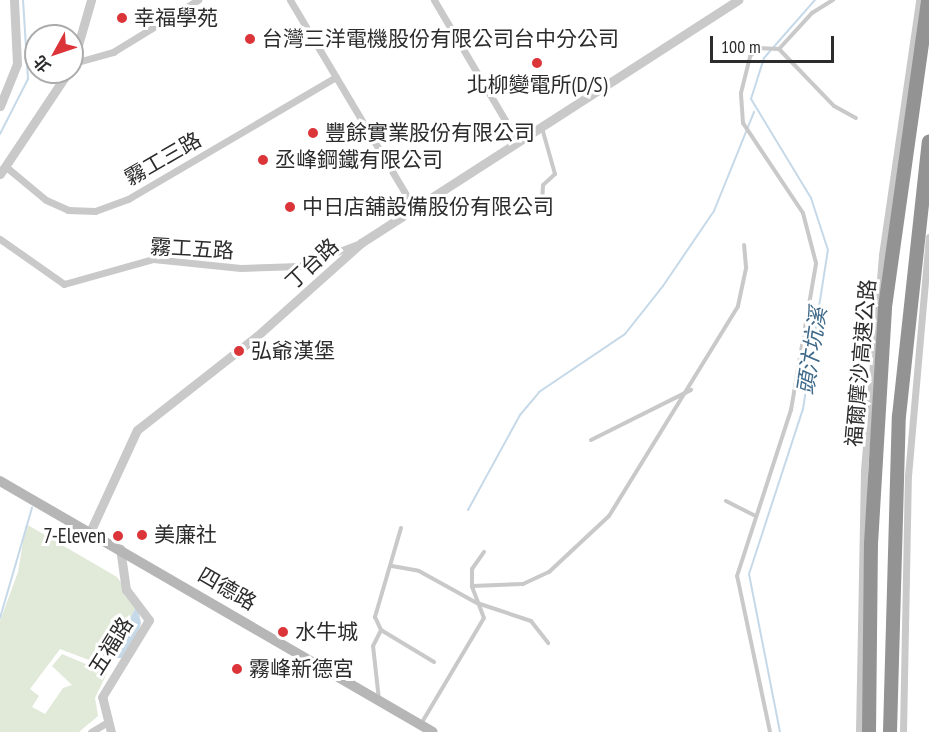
<!DOCTYPE html>
<html>
<head>
<meta charset="utf-8">
<style>
  body { margin:0 }
  #map { position:relative; width:929px; height:732px; overflow:hidden; background:#fff; font-family:"PT Sans Narrow","Noto Sans TC",sans-serif }
  div>[style] { position:absolute }
  .green>* { inset:0; background:#e1e9d9 }
  .water>* { inset:0; background:#c6d9e8 }
  .stream>* { height:2px; margin:-1px; padding:0 1px; transform-origin:1px; border-radius:1px; background:#c6d9e8 }
  .service>* { height:4px; margin:-2px; padding:0 2px; transform-origin:2px; border-radius:2px; background:#c9c9c9 }
  .minor>* { height:7px; margin:-3.5px; padding:0 3.5px; transform-origin:3.5px; border-radius:3.5px; background:#c9c9c9 }
  .tertiary>* { height:9px; margin:-4.5px; padding:0 4.5px; transform-origin:4.5px; border-radius:4.5px; background:#c9c9c9 }
  .secondary>* { height:10px; margin:-5px; padding:0 5px; transform-origin:5px; border-radius:5px; background:#b6b6b6 }
  .motorway>* { height:14px; margin:-7px; padding:0 7px; transform-origin:7px; border-radius:7px; background:#939393 }
  .dots>* { width:16px; height:16px; translate:-50% -50%; box-sizing:border-box; border:3px solid #fff; border-radius:50% }
  span { translate:-50% -50%; white-space:nowrap; text-align:center; line-height:1.15; -webkit-text-stroke:6px #fff; paint-order:stroke }
  .poi-label { font-size:21px; color:#2c2c2c }
  .left { translate:0 -50%; text-align:left }
  .right { translate:-100% -50%; text-align:right }
  .street-label { font-size:21px; color:#2c2c2c }
  .water-label { font-size:22px; color:#3f6989; font-style:italic }
  .north { position:absolute; left:24px; top:24px; width:60px; height:60px; box-sizing:border-box; background:#fff; border:2px solid #ababab; border-radius:50%; rotate:230deg; font-size:16px; font-weight:700; line-height:24px; text-align:center; color:#2c2c2c }
  .north::after { content:''; display:block; margin:auto; width:21px; height:27px; background:#db353a; clip-path:polygon(50% 0,100% 100%,50% 72%,0 100%) }
  .scale { position:absolute; left:710px; top:36px; width:124px; height:27px; box-sizing:border-box; border:3px solid #2c2c2c; border-top:0; padding-left:8px; font-size:18px; line-height:21px; white-space:nowrap; color:#2c2c2c; -webkit-text-stroke:4px #fff; paint-order:stroke }
</style>
</head>
<body>
<div id="map">
  <div class="green">
    <i style="clip-path:polygon(26px 524px,117px 577px,137px 605px,108px 660px,110px 668px,60px 649px,30px 689px,39px 696px,32px 707px,45px 714px,63px 688px,72px 685px,52px 666px,62px 654px,107px 673px,95px 698px,98px 716px,79px 732px,0 732px,0 621px,18px 572px)"></i>
  </div>
  <div class="water">
    <i style="clip-path:polygon(137px 605px,141px 623px,137px 637px,122px 658px,109px 658px)"></i>
  </div>
  <div class="stream">
    <i style="left:0;top:134px;width:62px;rotate:-63deg"></i>
    <i style="left:28px;top:79px;width:79px;rotate:-93.6deg"></i>
    <i style="left:468px;top:510px;width:108px;rotate:-61.3deg"></i>
    <i style="left:520px;top:415px;width:30px;rotate:-50deg"></i>
    <i style="left:539px;top:392px;width:104px;rotate:-34deg"></i>
    <i style="left:625px;top:334px;width:61px;rotate:-51.6deg"></i>
    <i style="left:663px;top:286px;width:91px;rotate:-55.8deg"></i>
    <i style="left:714px;top:211px;width:107px;rotate:-68deg"></i>
    <i style="left:0;top:618px;width:115px;rotate:-73.8deg"></i>
    <i style="left:780px;top:732px;width:161px;rotate:-101.1deg"></i>
    <i style="left:749px;top:574px;width:174px;rotate:-71.9deg"></i>
    <i style="left:803px;top:409px;width:161px;rotate:-81.1deg"></i>
    <i style="left:828px;top:250px;width:55px;rotate:-108.1deg"></i>
    <i style="left:811px;top:198px;width:116px;rotate:-121.2deg"></i>
    <i style="left:751px;top:99px;width:43px;rotate:-72.4deg"></i>
    <i style="left:764px;top:58px;width:77px;rotate:-48.7deg"></i>
  </div>
  <div class="service">
    <i style="left:779px;top:49px;width:49px;rotate:-47.5deg"></i>
    <i style="left:812px;top:13px;width:25px;rotate:-32deg"></i>
    <i style="left:542px;top:128px;width:48px;rotate:74.2deg"></i>
    <i style="left:555px;top:174px;width:16px;rotate:137deg"></i>
    <i style="left:543px;top:185px;width:20px;rotate:93deg"></i>
    <i style="left:591px;top:440px;width:112px;rotate:-26.6deg"></i>
    <i style="left:726px;top:501px;width:31px;rotate:27deg"></i>
    <i style="left:401px;top:528px;width:93px;rotate:106.3deg"></i>
    <i style="left:375px;top:617px;width:14px;rotate:65deg"></i>
    <i style="left:381px;top:630px;width:62px;rotate:31.1deg"></i>
    <i style="left:392px;top:566px;width:27px;rotate:10deg"></i>
    <i style="left:419px;top:571px;width:66px;rotate:28.9deg"></i>
    <i style="left:477px;top:603px;width:57px;rotate:18.4deg"></i>
    <i style="left:531px;top:621px;width:28px;rotate:52deg"></i>
    <i style="left:472px;top:586px;width:17px;rotate:-90deg"></i>
    <i style="left:472px;top:569px;width:21px;rotate:-55deg"></i>
    <i style="left:379px;top:700px;width:54px;rotate:-96.3deg"></i>
    <i style="left:373px;top:646px;width:18px;rotate:-63deg"></i>
    <i style="left:421px;top:724px;width:123px;rotate:-59.3deg"></i>
    <i style="left:484px;top:618px;width:34px;rotate:-111deg"></i>
    <i style="left:472px;top:586px;width:51px;rotate:-2.2deg"></i>
    <i style="left:523px;top:584px;width:29px;rotate:-25deg"></i>
    <i style="left:549px;top:572px;width:82px;rotate:-43deg"></i>
    <i style="left:609px;top:516px;width:246px;rotate:-58.4deg"></i>
    <i style="left:738px;top:306px;width:40px;rotate:-78deg"></i>
    <i style="left:746px;top:267px;width:22px;rotate:-95deg"></i>
    <i style="left:770px;top:732px;width:159px;rotate:-101.9deg"></i>
    <i style="left:737px;top:576px;width:175px;rotate:-72deg"></i>
    <i style="left:791px;top:410px;width:149px;rotate:-80.3deg"></i>
    <i style="left:816px;top:263px;width:52px;rotate:-104.6deg"></i>
    <i style="left:803px;top:213px;width:108px;rotate:-123.7deg"></i>
    <i style="left:743px;top:123px;width:30px;rotate:-94deg"></i>
    <i style="left:741px;top:93px;width:38px;rotate:-76deg"></i>
    <i style="left:750px;top:56px;width:12px;rotate:-42deg"></i>
    <i style="left:759px;top:48px;width:20px;rotate:3deg"></i>
    <i style="left:779px;top:49px;width:79px;rotate:46deg"></i>
    <i style="left:834px;top:106px;width:25px;rotate:29deg"></i>
  </div>
  <div class="minor">
    <i style="left:290px;top:0;width:239px;rotate:59.2deg"></i>
    <i style="left:434px;top:0;width:165px;rotate:59.4deg"></i>
    <i style="left:74px;top:63px;width:41px;rotate:-15.8deg"></i>
    <i style="left:113px;top:52px;width:100px;rotate:-31.5deg"></i>
    <i style="left:5px;top:166px;width:53px;rotate:39.7deg"></i>
    <i style="left:46px;top:200px;width:24px;rotate:24deg"></i>
    <i style="left:68px;top:210px;width:27px;rotate:2deg"></i>
    <i style="left:95px;top:211px;width:35px;rotate:-20deg"></i>
    <i style="left:128px;top:199px;width:241px;rotate:-30.4deg"></i>
    <i style="left:0;top:239px;width:78px;rotate:35.1deg"></i>
    <i style="left:64px;top:284px;width:92px;rotate:-15.7deg"></i>
    <i style="left:153px;top:259px;width:88px;rotate:5.8deg"></i>
    <i style="left:241px;top:268px;width:58px;rotate:-2deg"></i>
    <i style="left:299px;top:266px;width:63px;rotate:-20.4deg"></i>
    <i style="left:91px;top:732px;width:17px;rotate:-31deg"></i>
    <i style="left:859px;top:732px;width:262px;rotate:-88.9deg"></i>
    <i style="left:864px;top:470px;width:216px;rotate:-85.2deg"></i>
    <i style="left:882px;top:255px;width:258px;rotate:-81.7deg"></i>
    <i style="left:903px;top:732px;width:256px;rotate:-88.9deg"></i>
    <i style="left:908px;top:476px;width:240px;rotate:-85deg"></i>
  </div>
  <div class="tertiary">
    <i style="left:72px;top:66px;width:69px;rotate:-73.9deg"></i>
    <i style="left:0;top:106px;width:45px;rotate:-68deg"></i>
    <i style="left:17px;top:64px;width:64px;rotate:-92.7deg"></i>
    <i style="left:0;top:174px;width:123px;rotate:-56.3deg"></i>
    <i style="left:90px;top:532px;width:112px;rotate:-65.3deg"></i>
    <i style="left:137px;top:430px;width:152px;rotate:-38.1deg"></i>
    <i style="left:257px;top:336px;width:140px;rotate:-41.8deg"></i>
    <i style="left:361px;top:243px;width:449px;rotate:-32.8deg"></i>
    <i style="left:111px;top:732px;width:36px;rotate:-104deg"></i>
    <i style="left:102px;top:697px;width:90px;rotate:-58.6deg"></i>
    <i style="left:149px;top:620px;width:38px;rotate:-127deg"></i>
    <i style="left:126px;top:590px;width:42px;rotate:-98.1deg"></i>
  </div>
  <div class="secondary">
    <i style="left:0;top:481px;width:500px;rotate:30.1deg"></i>
  </div>
  <div class="motorway">
    <i style="left:869px;top:732px;width:188px;rotate:-89.4deg"></i>
    <i style="left:871px;top:544px;width:237px;rotate:-86.6deg"></i>
    <i style="left:885px;top:307px;width:310px;rotate:-82deg"></i>
    <i style="left:890px;top:732px;width:316px;rotate:-88.4deg"></i>
    <i style="left:899px;top:416px;width:276px;rotate:-83.8deg"></i>
  </div>
  <div class="dots">
    <i style="left:122px;top:18px;background:#db353a"></i>
    <i style="left:250px;top:39px;background:#db353a"></i>
    <i style="left:537px;top:63px;background:#db353a"></i>
    <i style="left:313px;top:133px;background:#db353a"></i>
    <i style="left:263px;top:160px;background:#db353a"></i>
    <i style="left:290px;top:207px;background:#db353a"></i>
    <i style="left:239px;top:351px;background:#db353a"></i>
    <i style="left:142px;top:535px;background:#db353a"></i>
    <i style="left:118px;top:536px;background:#db353a"></i>
    <i style="left:283px;top:632px;background:#db353a"></i>
    <i style="left:237px;top:669px;background:#db353a"></i>
  </div>
  <div class="poi-label">
    <span class="left" style="left:134px;top:18px">幸福學苑</span>
    <span class="left" style="left:262px;top:39px">台灣三洋電機股份有限公司台中分公司</span>
    <span style="left:537px;top:85px">北柳變電所(D/S)</span>
    <span class="left" style="left:325px;top:133px">豐餘實業股份有限公司</span>
    <span class="left" style="left:275px;top:160px">丞峰鋼鐵有限公司</span>
    <span class="left" style="left:302px;top:207px">中日店舖設備股份有限公司</span>
    <span class="left" style="left:251px;top:351px">弘爺漢堡</span>
    <span class="left" style="left:154px;top:535px">美廉社</span>
    <span class="right" style="left:106px;top:536px">7-Eleven</span>
    <span class="left" style="left:295px;top:632px">水牛城</span>
    <span class="left" style="left:249px;top:669px">霧峰新德宮</span>
  </div>
  <div class="street-label">
    <span style="left:163px;top:159px;rotate:-30deg">霧工三路</span>
    <span style="left:192px;top:249px;rotate:3deg">霧工五路</span>
    <span style="left:312px;top:264px;rotate:-43deg">丁台路</span>
    <span style="left:861px;top:363px;rotate:-85deg">福爾摩沙高速公路</span>
    <span style="left:227px;top:589px;rotate:30deg">四德路</span>
    <span style="left:111px;top:646px;rotate:-58deg">五福路</span>
  </div>
  <div class="water-label">
    <span style="left:812px;top:351px;rotate:-81deg">頭汴坑溪</span>
  </div>
  <div class="north">北</div>
  <div class="scale">100 m</div>
</div>
</body>
</html>
